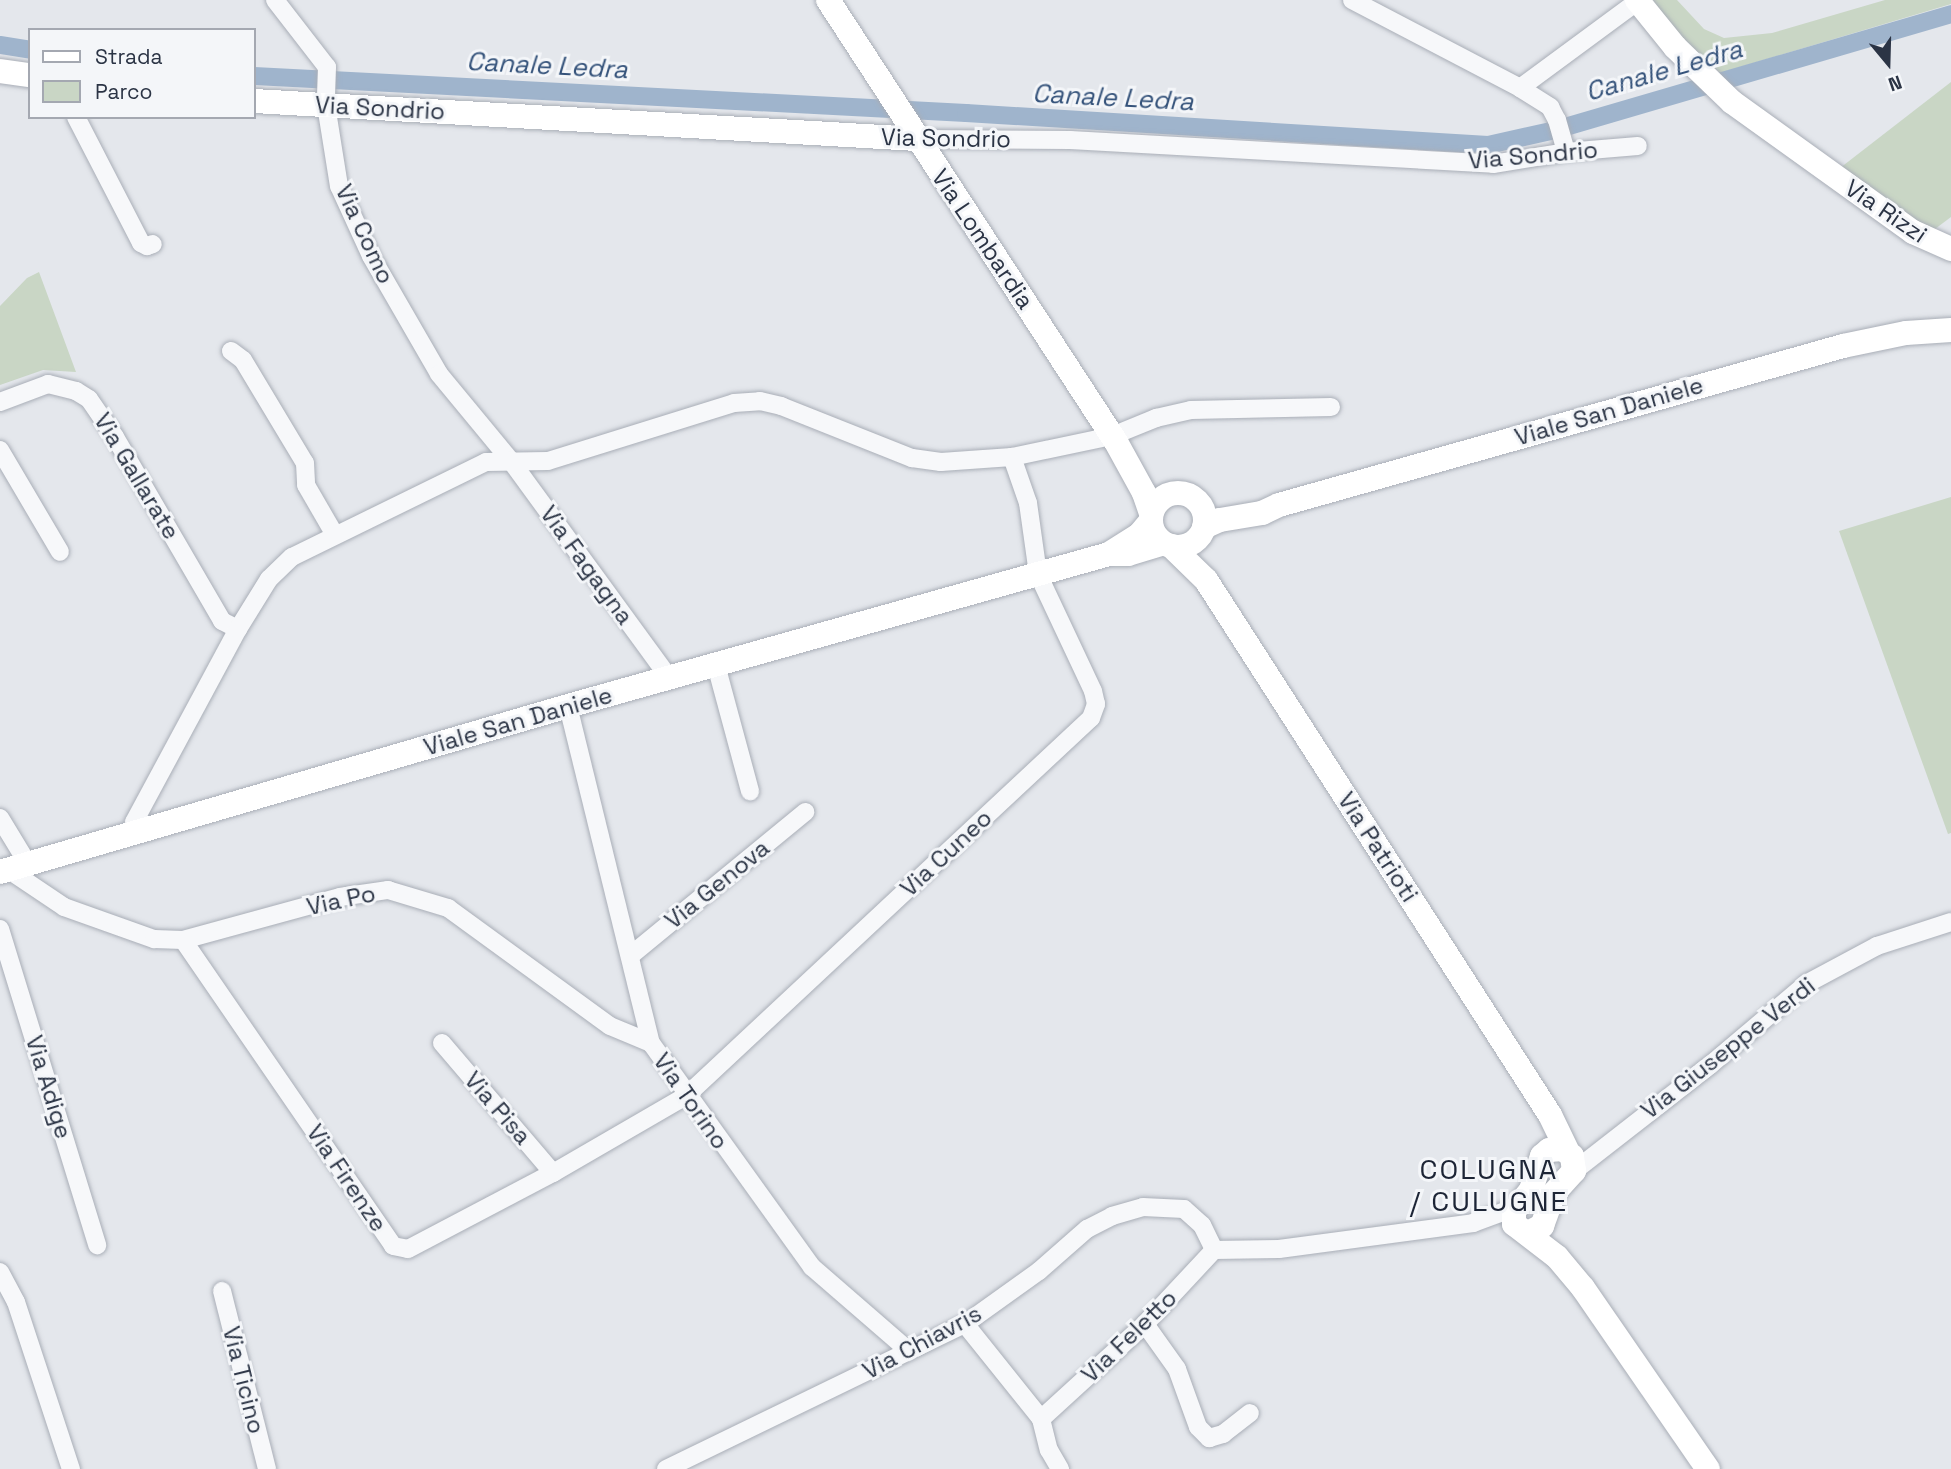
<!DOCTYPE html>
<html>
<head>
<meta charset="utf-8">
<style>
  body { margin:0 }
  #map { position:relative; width:1951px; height:1469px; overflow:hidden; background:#e4e7ec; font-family:"Space Grotesk",sans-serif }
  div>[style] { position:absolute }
  .green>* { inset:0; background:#c9d6c5 }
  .canal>* { height:18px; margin:-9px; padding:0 9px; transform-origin:9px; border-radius:9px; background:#9fb4cc }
  .roads { filter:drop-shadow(0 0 2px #a9aeb7) drop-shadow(0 0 2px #a9aeb7) }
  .street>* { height:18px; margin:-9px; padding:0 9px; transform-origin:9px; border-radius:9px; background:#f7f8fa }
  .secondary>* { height:24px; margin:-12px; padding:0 12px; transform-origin:12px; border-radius:12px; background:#fff }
  .secondary>.ring { margin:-12px; padding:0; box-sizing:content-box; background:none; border:24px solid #fff; border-radius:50% }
  span { translate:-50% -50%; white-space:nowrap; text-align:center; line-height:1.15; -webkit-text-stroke:6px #f4f6f9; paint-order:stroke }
  .street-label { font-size:24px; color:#2b3445 }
  .water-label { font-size:26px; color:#34527a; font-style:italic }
  .quarter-label { font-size:28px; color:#1d2536; letter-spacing:2px }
  .legend { position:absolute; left:28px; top:28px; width:228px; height:91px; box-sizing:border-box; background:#f4f6f9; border:2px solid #a4a8b1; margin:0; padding:9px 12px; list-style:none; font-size:21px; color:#2b3445 }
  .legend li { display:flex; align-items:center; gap:14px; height:35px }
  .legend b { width:35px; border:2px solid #a4a8b1 }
  .north { position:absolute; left:1853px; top:28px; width:70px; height:70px; -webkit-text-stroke:5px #f4f6f9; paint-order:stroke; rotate:161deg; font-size:19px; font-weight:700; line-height:28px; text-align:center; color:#2b3445 }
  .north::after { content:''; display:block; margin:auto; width:24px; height:32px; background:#2b3445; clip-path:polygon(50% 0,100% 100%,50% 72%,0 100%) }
</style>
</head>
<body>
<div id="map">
  <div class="green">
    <i style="clip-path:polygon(1653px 0,1677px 0,1704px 29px,1724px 38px,1772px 33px,1885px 0,1951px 0,1951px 4px,1720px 73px,1674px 30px)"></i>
    <i style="clip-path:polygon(1951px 82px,1951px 217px,1931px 232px,1840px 168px)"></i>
    <i style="clip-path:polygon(39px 272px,76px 372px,43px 370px,0 385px,0 306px,27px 278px)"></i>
    <i style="clip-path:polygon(1951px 497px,1951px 833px,1948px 834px,1839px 531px)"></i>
  </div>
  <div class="canal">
    <i style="left:0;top:45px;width:30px;rotate:9deg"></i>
    <i style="left:254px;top:76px;width:713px;rotate:2.97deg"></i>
    <i style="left:966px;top:113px;width:523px;rotate:3.51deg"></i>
    <i style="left:1488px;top:145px;width:69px;rotate:-12.6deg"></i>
    <i style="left:1555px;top:130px;width:413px;rotate:-16.3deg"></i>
  </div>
  <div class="roads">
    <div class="street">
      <i style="left:275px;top:0;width:85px;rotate:52.2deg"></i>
      <i style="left:327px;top:67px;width:38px;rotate:92deg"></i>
      <i style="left:326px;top:105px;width:82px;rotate:80.9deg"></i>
      <i style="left:339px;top:186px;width:77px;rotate:65.4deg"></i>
      <i style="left:371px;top:256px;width:136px;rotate:60deg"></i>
      <i style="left:439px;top:374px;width:113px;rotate:50.4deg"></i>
      <i style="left:511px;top:461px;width:268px;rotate:53.9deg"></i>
      <i style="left:1352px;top:0;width:190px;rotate:27.6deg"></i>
      <i style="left:1520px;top:88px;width:147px;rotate:-36.4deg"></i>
      <i style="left:1520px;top:88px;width:36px;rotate:32deg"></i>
      <i style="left:1550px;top:107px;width:15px;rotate:62deg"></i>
      <i style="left:1557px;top:120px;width:33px;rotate:74deg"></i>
      <i style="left:76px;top:117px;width:142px;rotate:62.7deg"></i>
      <i style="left:141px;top:243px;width:7px;rotate:27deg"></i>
      <i style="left:147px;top:246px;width:6px;rotate:-18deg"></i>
      <i style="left:917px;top:139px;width:153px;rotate:0.4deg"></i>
      <i style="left:1070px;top:140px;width:424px;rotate:3.2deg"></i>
      <i style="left:1493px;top:164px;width:74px;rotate:-9.3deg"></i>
      <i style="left:1566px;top:152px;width:72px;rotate:-4.8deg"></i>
      <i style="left:231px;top:351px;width:15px;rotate:37deg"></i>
      <i style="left:243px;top:360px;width:120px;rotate:59deg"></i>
      <i style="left:305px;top:463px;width:22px;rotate:87deg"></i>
      <i style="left:306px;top:485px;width:58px;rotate:59.9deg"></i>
      <i style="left:0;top:402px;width:51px;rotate:-20.6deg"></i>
      <i style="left:48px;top:384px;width:29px;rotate:14deg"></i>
      <i style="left:76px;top:391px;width:15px;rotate:32deg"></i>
      <i style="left:89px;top:399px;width:46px;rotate:55.6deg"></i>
      <i style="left:115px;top:437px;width:213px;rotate:59.8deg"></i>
      <i style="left:222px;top:621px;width:18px;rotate:27deg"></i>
      <i style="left:0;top:450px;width:118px;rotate:59.5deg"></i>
      <i style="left:716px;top:665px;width:131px;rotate:74.9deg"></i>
      <i style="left:568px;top:706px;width:347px;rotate:76.2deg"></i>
      <i style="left:651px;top:1043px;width:276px;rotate:54.3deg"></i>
      <i style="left:812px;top:1267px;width:128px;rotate:40.9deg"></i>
      <i style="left:0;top:818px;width:54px;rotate:58.7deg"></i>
      <i style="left:136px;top:832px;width:10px;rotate:-101deg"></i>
      <i style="left:134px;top:822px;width:219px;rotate:-61.7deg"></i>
      <i style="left:238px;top:629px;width:59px;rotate:-58.2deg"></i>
      <i style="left:269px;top:579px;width:32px;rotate:-44deg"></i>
      <i style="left:292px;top:557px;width:216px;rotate:-26.1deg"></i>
      <i style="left:486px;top:462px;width:62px;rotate:-0.9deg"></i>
      <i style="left:548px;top:461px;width:195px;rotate:-17.3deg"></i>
      <i style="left:734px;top:403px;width:26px;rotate:-4deg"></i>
      <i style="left:760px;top:401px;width:22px;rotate:13deg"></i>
      <i style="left:781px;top:406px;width:141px;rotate:21.7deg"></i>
      <i style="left:912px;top:458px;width:29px;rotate:8deg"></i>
      <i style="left:941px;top:462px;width:71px;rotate:-4deg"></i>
      <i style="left:1012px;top:457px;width:102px;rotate:-11.9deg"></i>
      <i style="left:1112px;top:436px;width:48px;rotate:-22.2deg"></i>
      <i style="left:1156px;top:418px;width:36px;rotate:-13deg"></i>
      <i style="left:1191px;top:410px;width:140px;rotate:-1.2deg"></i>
      <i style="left:9px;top:870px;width:66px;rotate:33.9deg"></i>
      <i style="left:64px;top:907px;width:96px;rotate:19.6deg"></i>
      <i style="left:154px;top:939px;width:29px;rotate:2deg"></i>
      <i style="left:183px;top:940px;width:163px;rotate:-15.3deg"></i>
      <i style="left:340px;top:897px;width:49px;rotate:-8.3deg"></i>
      <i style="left:388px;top:890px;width:63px;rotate:16.7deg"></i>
      <i style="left:448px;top:908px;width:200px;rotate:36.1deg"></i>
      <i style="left:610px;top:1026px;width:44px;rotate:22.5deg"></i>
      <i style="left:0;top:929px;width:331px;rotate:72.9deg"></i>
      <i style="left:183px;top:940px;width:371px;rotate:55.5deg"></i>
      <i style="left:393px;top:1246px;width:15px;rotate:11deg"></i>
      <i style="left:408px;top:1249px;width:164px;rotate:-27.7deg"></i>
      <i style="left:553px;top:1173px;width:154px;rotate:-30.1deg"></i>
      <i style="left:686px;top:1096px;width:554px;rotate:-43.03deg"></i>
      <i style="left:1091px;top:718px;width:15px;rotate:-70deg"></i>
      <i style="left:1096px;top:704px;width:13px;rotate:-103deg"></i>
      <i style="left:1093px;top:691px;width:129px;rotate:-115.2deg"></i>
      <i style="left:1038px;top:574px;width:72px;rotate:-98deg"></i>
      <i style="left:1028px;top:503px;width:49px;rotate:-109.2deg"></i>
      <i style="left:630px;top:956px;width:227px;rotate:-39.4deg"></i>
      <i style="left:442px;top:1043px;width:171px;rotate:49.5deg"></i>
      <i style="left:1574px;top:1171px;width:171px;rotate:-37.9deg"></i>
      <i style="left:1709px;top:1066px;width:127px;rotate:-40.2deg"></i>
      <i style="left:1806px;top:984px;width:81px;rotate:-28.2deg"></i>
      <i style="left:1877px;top:946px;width:78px;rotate:-18deg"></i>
      <i style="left:1214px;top:1250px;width:65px;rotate:-0.9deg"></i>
      <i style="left:1279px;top:1249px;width:196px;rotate:-7.6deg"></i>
      <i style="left:1473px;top:1223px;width:46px;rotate:-20.4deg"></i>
      <i style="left:0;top:1272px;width:34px;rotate:62deg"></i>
      <i style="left:16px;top:1302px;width:176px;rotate:71.8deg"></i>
      <i style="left:222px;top:1291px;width:184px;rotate:75.8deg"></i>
      <i style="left:965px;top:1324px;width:122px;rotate:51.3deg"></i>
      <i style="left:1041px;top:1419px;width:32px;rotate:76deg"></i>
      <i style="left:1049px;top:1450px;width:22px;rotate:60deg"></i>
      <i style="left:1145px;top:1324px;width:55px;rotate:54.6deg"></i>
      <i style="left:1177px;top:1369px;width:62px;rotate:70.1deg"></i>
      <i style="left:1198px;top:1427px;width:16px;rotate:45deg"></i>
      <i style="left:1209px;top:1438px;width:15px;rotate:-16deg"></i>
      <i style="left:1223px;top:1434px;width:34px;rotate:-38deg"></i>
      <i style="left:1041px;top:1419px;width:141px;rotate:-42.4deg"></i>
      <i style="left:1145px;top:1324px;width:101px;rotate:-47deg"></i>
      <i style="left:666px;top:1469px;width:332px;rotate:-25.9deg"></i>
      <i style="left:965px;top:1324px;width:91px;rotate:-35.6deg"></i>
      <i style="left:1039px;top:1271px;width:64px;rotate:-41.2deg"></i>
      <i style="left:1087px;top:1229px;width:28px;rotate:-27deg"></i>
      <i style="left:1112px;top:1216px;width:32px;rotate:-16deg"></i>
      <i style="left:1143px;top:1207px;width:41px;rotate:2.8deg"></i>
      <i style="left:1184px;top:1209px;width:24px;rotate:42deg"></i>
      <i style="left:1202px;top:1225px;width:28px;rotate:64deg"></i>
    </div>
    <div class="secondary">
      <i style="left:828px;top:0;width:528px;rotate:56.91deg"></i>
      <i style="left:1116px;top:442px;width:58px;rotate:61.2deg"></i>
      <i style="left:1144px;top:493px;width:21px;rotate:71deg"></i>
      <i style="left:1637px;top:0;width:60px;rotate:51deg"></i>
      <i style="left:1675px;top:47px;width:79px;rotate:44deg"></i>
      <i style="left:1732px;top:102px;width:223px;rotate:35.7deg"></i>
      <i style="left:1913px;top:232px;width:42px;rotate:24.1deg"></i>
      <i style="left:0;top:71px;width:30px;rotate:8deg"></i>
      <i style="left:254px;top:101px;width:664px;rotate:3.28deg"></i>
      <i class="ring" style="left:1151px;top:493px;width:30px;height:30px"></i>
      <i style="left:1150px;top:522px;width:17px;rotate:130deg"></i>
      <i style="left:1139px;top:535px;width:36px;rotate:148deg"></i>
      <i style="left:1109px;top:554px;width:19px"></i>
      <i style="left:1128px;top:554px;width:37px;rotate:-17deg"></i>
      <i style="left:1204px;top:527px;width:17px;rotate:-24deg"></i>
      <i style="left:1220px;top:520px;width:43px;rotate:-9.5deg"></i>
      <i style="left:1262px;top:513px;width:19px;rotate:-25deg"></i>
      <i style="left:1279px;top:505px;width:586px;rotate:-15.74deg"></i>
      <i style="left:1843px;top:346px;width:64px;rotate:-11.7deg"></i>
      <i style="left:1906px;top:333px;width:45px;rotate:-3.8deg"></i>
      <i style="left:1171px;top:546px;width:49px;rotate:44.2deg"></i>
      <i style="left:1206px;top:580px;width:636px;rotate:57.26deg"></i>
      <i style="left:1550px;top:1115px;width:41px;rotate:64.1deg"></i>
      <i style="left:0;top:872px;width:592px;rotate:-16.29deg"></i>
      <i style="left:568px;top:706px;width:562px;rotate:-15.69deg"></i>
      <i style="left:1528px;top:1233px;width:16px;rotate:-27deg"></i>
      <i style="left:1542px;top:1226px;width:35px;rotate:-70deg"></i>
      <i style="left:1554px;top:1193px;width:30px;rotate:-48deg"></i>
      <i style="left:1574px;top:1171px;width:15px;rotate:-98deg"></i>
      <i style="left:1572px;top:1156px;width:11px;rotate:-142deg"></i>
      <i style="left:1563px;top:1149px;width:14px;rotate:176deg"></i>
      <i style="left:1549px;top:1150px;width:9px;rotate:139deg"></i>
      <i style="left:1542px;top:1156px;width:36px;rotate:108deg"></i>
      <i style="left:1531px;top:1190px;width:27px;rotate:129deg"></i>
      <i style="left:1514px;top:1211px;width:13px;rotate:90deg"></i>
      <i style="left:1514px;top:1224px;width:54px;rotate:37.5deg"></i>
      <i style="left:1557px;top:1257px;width:40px;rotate:50deg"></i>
      <i style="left:1583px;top:1288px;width:220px;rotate:55.4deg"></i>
    </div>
  </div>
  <div class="street-label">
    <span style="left:380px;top:108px;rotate:3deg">Via Sondrio</span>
    <span style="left:946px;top:138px;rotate:1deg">Via Sondrio</span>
    <span style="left:1533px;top:155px;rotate:-5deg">Via Sondrio</span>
    <span style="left:1886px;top:211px;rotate:34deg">Via Rizzi</span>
    <span style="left:365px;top:234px;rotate:65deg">Via Como</span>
    <span style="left:983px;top:239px;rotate:56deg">Via Lombardia</span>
    <span style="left:1609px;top:411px;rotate:-16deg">Viale San Daniele</span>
    <span style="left:137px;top:476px;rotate:59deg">Via Gallarate</span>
    <span style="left:587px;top:565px;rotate:54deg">Via Fagagna</span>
    <span style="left:518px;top:721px;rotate:-16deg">Viale San Daniele</span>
    <span style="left:1378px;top:847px;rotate:57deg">Via Patrioti</span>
    <span style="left:946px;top:853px;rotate:-43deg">Via Cuneo</span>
    <span style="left:717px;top:884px;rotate:-39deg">Via Genova</span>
    <span style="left:341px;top:900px;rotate:-12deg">Via Po</span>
    <span style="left:1728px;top:1048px;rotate:-38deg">Via Giuseppe Verdi</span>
    <span style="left:49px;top:1087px;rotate:73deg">Via Adige</span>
    <span style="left:691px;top:1101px;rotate:55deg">Via Torino</span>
    <span style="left:498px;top:1108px;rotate:49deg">Via Pisa</span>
    <span style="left:347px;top:1178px;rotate:56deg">Via Firenze</span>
    <span style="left:1129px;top:1336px;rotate:-44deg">Via Feletto</span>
    <span style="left:922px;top:1342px;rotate:-28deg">Via Chiavris</span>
    <span style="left:244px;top:1380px;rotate:76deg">Via Ticino</span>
  </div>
  <div class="water-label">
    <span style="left:547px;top:66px;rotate:3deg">Canale Ledra</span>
    <span style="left:1664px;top:71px;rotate:-16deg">Canale Ledra</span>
    <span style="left:1113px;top:98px;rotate:3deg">Canale Ledra</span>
  </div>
  <div class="quarter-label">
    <span style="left:1489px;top:1185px">COLUGNA<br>/ CULUGNE</span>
  </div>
  <ul class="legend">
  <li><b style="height:9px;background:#fff"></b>Strada</li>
  <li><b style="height:19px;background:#c9d6c5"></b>Parco</li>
  </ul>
  <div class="north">N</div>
</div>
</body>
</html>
